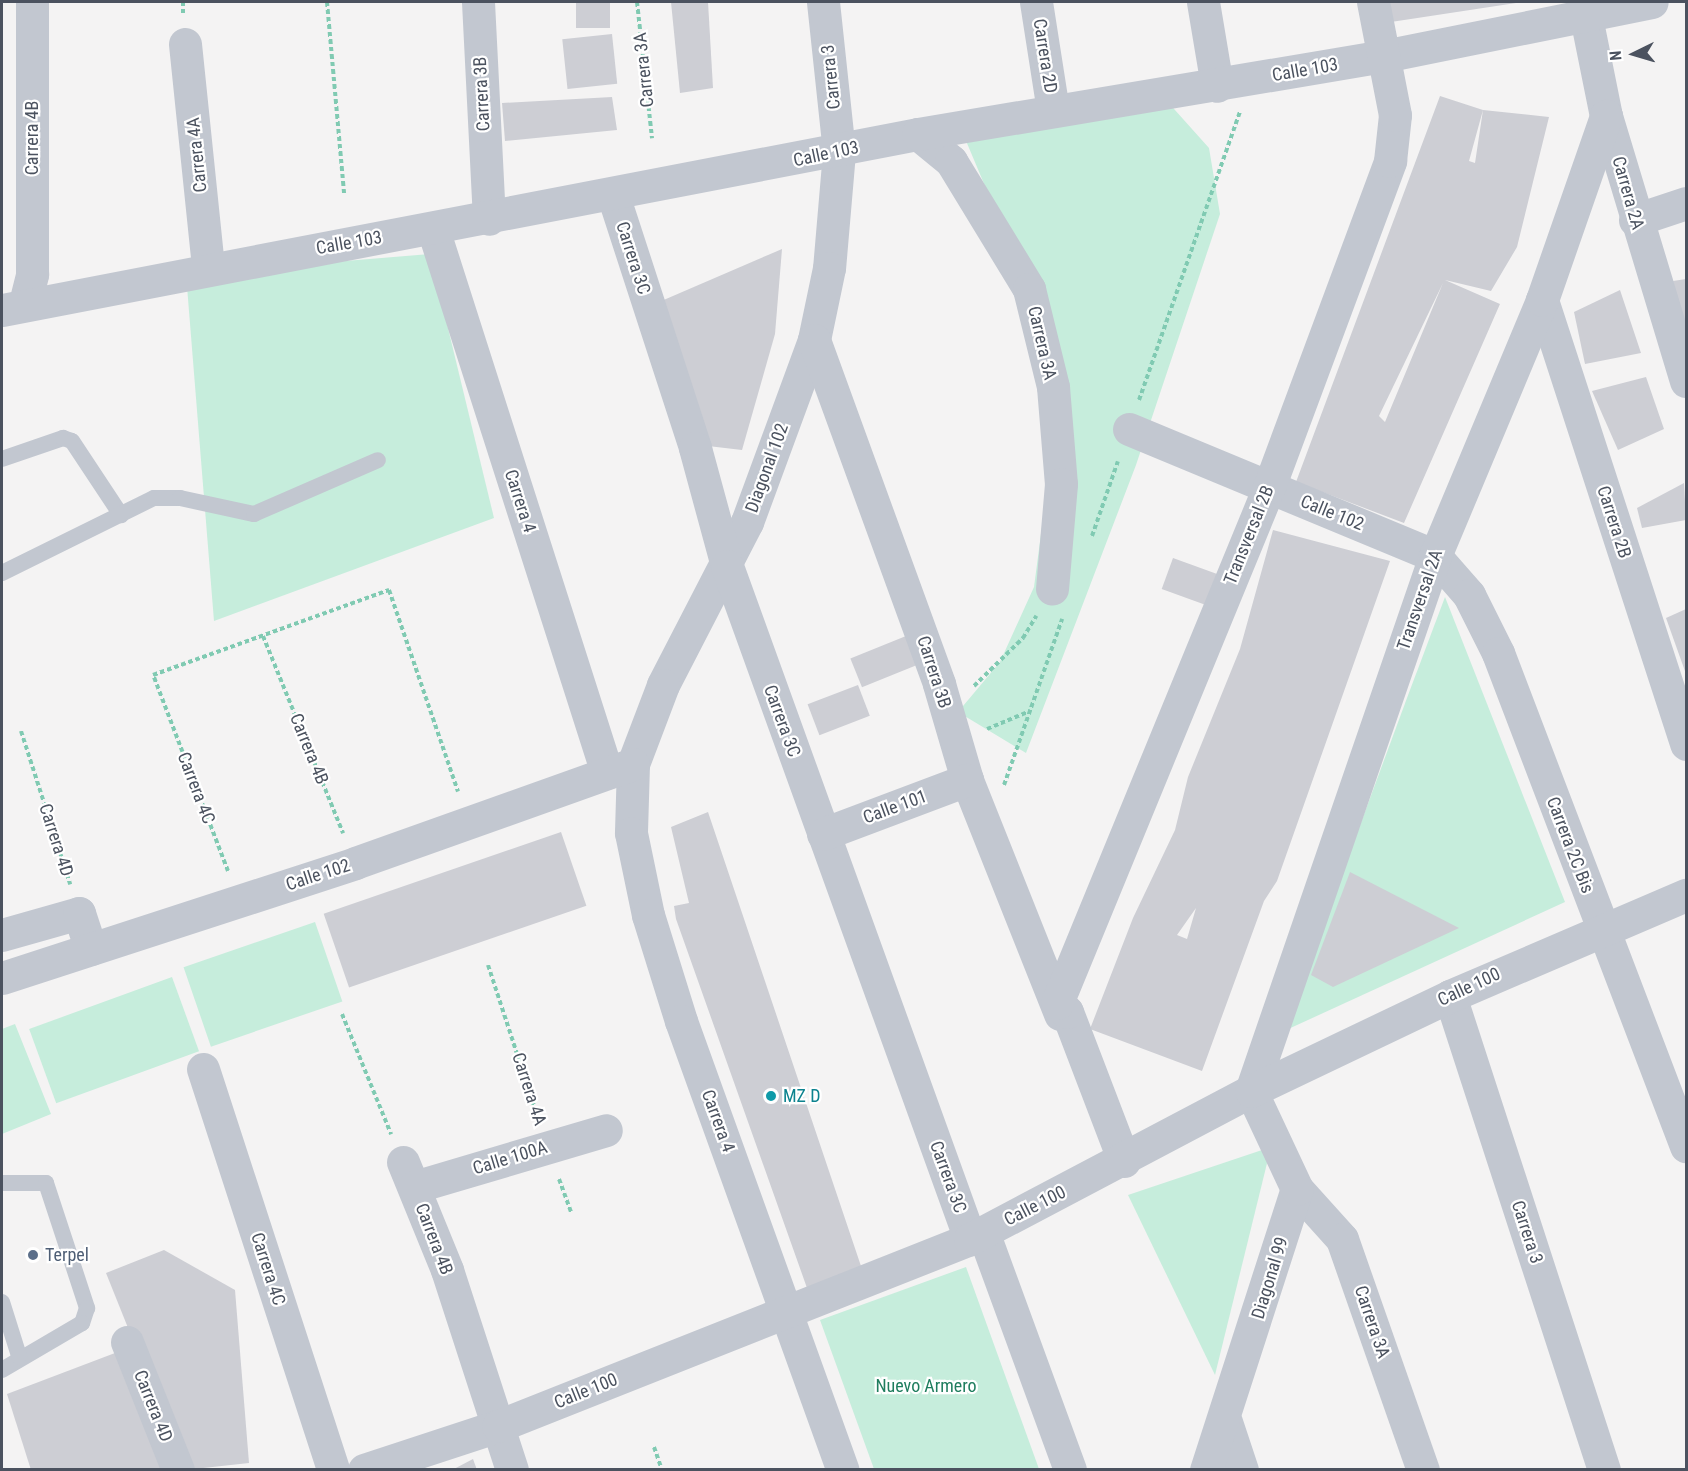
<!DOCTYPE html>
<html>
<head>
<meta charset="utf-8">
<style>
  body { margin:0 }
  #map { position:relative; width:1688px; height:1471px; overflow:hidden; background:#f4f3f3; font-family:"Roboto Condensed",sans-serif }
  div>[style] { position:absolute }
  .green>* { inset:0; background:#c6eddc; transform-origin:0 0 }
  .building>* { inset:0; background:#cdced4; transform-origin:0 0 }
  .path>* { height:4px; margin-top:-2px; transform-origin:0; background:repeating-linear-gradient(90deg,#80cab2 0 4.5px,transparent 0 7.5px) }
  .service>* { height:16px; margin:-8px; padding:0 8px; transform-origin:8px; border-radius:8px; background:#c2c7d0 }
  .minor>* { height:33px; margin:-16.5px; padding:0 16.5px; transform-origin:16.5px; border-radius:16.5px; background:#c2c7d0 }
  .tertiary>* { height:33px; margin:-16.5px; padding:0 16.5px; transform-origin:16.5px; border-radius:16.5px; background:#c2c7d0 }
  .dots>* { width:16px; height:16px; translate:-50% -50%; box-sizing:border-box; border:3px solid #fff; border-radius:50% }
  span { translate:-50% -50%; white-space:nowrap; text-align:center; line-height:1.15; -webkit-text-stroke:4.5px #fff; paint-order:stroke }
  .street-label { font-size:18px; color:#4b525f }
  .culture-label { font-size:18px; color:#0d838f }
  .left { translate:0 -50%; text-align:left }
  .service-label { font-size:18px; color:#4e5e75 }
  .park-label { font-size:18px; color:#1f7d5e }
  .frame { position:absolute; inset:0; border:3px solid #4b525f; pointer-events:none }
  .north { position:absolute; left:1604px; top:24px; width:60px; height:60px; -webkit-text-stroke:4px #fff; paint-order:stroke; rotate:265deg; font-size:16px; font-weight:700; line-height:24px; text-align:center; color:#4b525f }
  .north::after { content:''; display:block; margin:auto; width:21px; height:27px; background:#4b525f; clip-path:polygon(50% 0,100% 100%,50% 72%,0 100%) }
</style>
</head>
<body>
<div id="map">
  <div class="green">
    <i style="clip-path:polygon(1166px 100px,1209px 148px,1220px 214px,1136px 465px,1026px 753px,958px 712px,1000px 662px,1034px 587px,1053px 443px,1009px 243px,961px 129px)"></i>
    <i style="clip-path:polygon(430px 254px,494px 518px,214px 621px,186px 274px)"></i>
    <i style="clip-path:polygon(1445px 597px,1565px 902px,1284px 1031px,1407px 698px)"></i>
    <i style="left:315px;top:922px;width:84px;height:139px;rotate:71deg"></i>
    <i style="left:172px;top:977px;width:79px;height:152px;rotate:70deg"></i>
    <i style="clip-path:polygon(15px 1024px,51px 1114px,2px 1134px,2px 1029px)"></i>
    <i style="clip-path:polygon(1271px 1147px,1215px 1375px,1128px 1195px)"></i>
    <i style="clip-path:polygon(966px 1267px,1039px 1469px,874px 1469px,820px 1320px)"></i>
  </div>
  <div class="building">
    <i style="left:576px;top:2px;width:34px;height:26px"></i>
    <i style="clip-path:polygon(671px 2px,708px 2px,713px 88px,680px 93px)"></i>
    <i style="clip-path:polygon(1388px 2px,1516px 2px,1516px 3px,1391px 22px)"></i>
    <i style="left:612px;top:34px;width:50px;height:50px;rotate:84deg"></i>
    <i style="clip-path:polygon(evenodd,1440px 96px,1483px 110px,1469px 161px,1475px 163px,1483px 110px,1549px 117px,1517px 247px,1491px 291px,1445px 280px,1500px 304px,1404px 523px,1296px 482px,1440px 96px,1443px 283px,1385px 422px,1379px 416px,1443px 283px)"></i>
    <i style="clip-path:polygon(612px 97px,617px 130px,505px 141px,502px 103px)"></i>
    <i style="clip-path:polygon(782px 249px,775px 334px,742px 450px,708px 446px,659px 302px)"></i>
    <i style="clip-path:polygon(1686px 279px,1686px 340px,1685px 340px,1673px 281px)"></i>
    <i style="clip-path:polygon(1620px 290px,1641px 353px,1585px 364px,1574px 312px)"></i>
    <i style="clip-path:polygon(1646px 377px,1664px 429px,1618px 450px,1592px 391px)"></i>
    <i style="clip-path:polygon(1684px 483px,1686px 520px,1642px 528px,1637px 508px)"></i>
    <i style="clip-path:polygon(evenodd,1273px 530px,1390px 561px,1277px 881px,1264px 901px,1202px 1071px,1090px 1029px,1133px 918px,1175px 830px,1188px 777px,1240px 649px,1273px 530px,1196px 908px,1187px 939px,1177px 935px,1196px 908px)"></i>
    <i style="left:1173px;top:558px;width:55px;height:33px;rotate:20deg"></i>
    <i style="clip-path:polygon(1686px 609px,1686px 674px,1666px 618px)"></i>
    <i style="left:906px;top:636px;width:31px;height:60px;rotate:68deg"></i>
    <i style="left:858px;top:685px;width:33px;height:54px;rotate:69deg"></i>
    <i style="clip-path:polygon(708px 812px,863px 1272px,807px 1288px,676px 919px,674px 906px,689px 903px,671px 827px)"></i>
    <i style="left:561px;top:832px;width:78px;height:251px;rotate:71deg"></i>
    <i style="clip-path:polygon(1350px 872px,1459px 928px,1333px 987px,1311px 975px)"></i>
    <i style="clip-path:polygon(164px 1250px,235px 1290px,249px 1463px,185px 1470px,106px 1273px)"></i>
    <i style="clip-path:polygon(115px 1353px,166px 1470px,31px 1470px,7px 1394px)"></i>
    <i style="clip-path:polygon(473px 1459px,477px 1470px,452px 1470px)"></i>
  </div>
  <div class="path">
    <i style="left:183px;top:2px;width:11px;rotate:90deg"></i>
    <i style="left:327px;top:2px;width:193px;rotate:84.9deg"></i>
    <i style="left:637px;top:2px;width:137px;rotate:83.7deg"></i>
    <i style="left:1139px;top:400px;width:305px;rotate:-70.7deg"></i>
    <i style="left:1092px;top:536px;width:79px;rotate:-70.9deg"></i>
    <i style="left:263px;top:636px;width:213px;rotate:67.9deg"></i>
    <i style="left:974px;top:686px;width:69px;rotate:-44.4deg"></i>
    <i style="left:1023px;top:638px;width:26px;rotate:-59deg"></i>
    <i style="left:987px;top:729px;width:47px;rotate:-22.7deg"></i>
    <i style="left:21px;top:731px;width:161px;rotate:72.2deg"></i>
    <i style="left:1004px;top:785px;width:176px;rotate:-70.7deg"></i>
    <i style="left:228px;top:871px;width:210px;rotate:-110.9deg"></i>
    <i style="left:153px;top:675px;width:251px;rotate:-19.8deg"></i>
    <i style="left:389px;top:590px;width:213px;rotate:71.1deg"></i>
    <i style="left:488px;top:965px;width:161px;rotate:71.9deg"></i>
    <i style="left:342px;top:1014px;width:130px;rotate:67.8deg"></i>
    <i style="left:559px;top:1179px;width:35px;rotate:70deg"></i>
    <i style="left:654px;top:1447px;width:24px;rotate:71deg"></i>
  </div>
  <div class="service">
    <i style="left:2px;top:459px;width:65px;rotate:-19deg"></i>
    <i style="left:63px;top:438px;width:9px;rotate:18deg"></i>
    <i style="left:72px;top:441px;width:89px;rotate:56.5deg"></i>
    <i style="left:2px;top:573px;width:169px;rotate:-26.3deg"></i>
    <i style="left:154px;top:498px;width:26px"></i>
    <i style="left:180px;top:498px;width:76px;rotate:12.2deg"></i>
    <i style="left:254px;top:514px;width:135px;rotate:-23.5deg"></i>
    <i style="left:2px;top:1183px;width:44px"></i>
    <i style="left:46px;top:1183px;width:132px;rotate:71.8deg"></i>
    <i style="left:87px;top:1308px;width:16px;rotate:108deg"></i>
    <i style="left:82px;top:1323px;width:93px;rotate:149.6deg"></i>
    <i style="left:2px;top:1302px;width:57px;rotate:72.5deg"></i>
  </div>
  <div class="minor">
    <i style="left:478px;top:2px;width:217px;rotate:87.1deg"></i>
    <i style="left:823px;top:2px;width:151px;rotate:83.9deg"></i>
    <i style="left:839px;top:152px;width:116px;rotate:94.9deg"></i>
    <i style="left:829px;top:268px;width:74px;rotate:101.8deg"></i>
    <i style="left:814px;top:340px;width:194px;rotate:110.2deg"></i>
    <i style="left:747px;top:522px;width:183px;rotate:117.3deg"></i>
    <i style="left:663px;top:685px;width:85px;rotate:110.8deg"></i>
    <i style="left:633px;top:764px;width:69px;rotate:91.7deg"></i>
    <i style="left:631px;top:833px;width:84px;rotate:78.3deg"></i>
    <i style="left:648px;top:915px;width:111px;rotate:72.7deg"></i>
    <i style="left:681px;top:1021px;width:477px;rotate:70.2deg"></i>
    <i style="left:1036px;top:2px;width:110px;rotate:81.1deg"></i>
    <i style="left:1203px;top:2px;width:85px;rotate:80.5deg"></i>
    <i style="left:1583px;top:2px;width:116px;rotate:78.6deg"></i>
    <i style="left:1606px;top:116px;width:277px;rotate:73.2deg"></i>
    <i style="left:185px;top:44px;width:224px;rotate:84.1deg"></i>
    <i style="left:918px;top:134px;width:43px;rotate:39.3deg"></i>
    <i style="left:951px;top:161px;width:150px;rotate:58.6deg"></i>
    <i style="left:1029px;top:289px;width:101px;rotate:76.2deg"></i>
    <i style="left:1053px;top:387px;width:97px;rotate:85.3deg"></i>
    <i style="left:1061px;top:484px;width:105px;rotate:94.9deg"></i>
    <i style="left:613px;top:195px;width:266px;rotate:72deg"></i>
    <i style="left:695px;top:448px;width:122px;rotate:74.8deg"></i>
    <i style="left:727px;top:566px;width:716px;rotate:70.15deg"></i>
    <i style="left:1635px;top:220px;width:54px;rotate:-18.4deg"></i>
    <i style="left:433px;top:229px;width:571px;rotate:72.26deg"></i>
    <i style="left:1542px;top:300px;width:467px;rotate:72deg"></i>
    <i style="left:25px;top:303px;width:30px;rotate:-76deg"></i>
    <i style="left:32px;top:274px;width:272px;rotate:-90deg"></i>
    <i style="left:2px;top:310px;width:933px;rotate:-10.88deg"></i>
    <i style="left:918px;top:134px;width:472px;rotate:-9.5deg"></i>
    <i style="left:1384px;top:56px;width:273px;rotate:-11.4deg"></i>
    <i style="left:814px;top:340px;width:366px;rotate:70deg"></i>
    <i style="left:939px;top:684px;width:100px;rotate:73.7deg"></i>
    <i style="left:967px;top:780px;width:252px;rotate:68.3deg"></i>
    <i style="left:1129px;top:429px;width:331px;rotate:22.5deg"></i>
    <i style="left:1435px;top:556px;width:52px;rotate:48.9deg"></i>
    <i style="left:1469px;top:595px;width:65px;rotate:63.4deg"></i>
    <i style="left:1498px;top:653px;width:528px;rotate:69.13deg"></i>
    <i style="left:823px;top:834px;width:154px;rotate:-20.6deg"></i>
    <i style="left:2px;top:935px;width:80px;rotate:-15.9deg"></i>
    <i style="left:79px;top:913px;width:38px;rotate:72deg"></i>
    <i style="left:2px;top:978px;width:371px;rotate:-18deg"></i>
    <i style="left:355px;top:863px;width:295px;rotate:-19.6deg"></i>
    <i style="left:1450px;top:996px;width:498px;rotate:72deg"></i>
    <i style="left:203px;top:1069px;width:422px;rotate:72deg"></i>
    <i style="left:1124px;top:1161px;width:160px;rotate:-110.9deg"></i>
    <i style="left:1067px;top:1012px;width:13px;rotate:-138deg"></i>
    <i style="left:1057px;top:1003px;width:558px;rotate:-67.66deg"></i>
    <i style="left:1269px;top:487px;width:348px;rotate:-69.6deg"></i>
    <i style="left:1390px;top:161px;width:46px;rotate:-83.8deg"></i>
    <i style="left:1395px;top:115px;width:115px;rotate:-101deg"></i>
    <i style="left:403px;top:1162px;width:117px;rotate:67.8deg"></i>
    <i style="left:447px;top:1270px;width:210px;rotate:72deg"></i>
    <i style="left:414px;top:1187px;width:200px;rotate:-16.5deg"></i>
    <i style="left:1297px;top:1189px;width:67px;rotate:48deg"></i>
    <i style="left:1342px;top:1239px;width:245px;rotate:70.7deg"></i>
    <i style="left:983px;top:1232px;width:253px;rotate:69.9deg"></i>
    <i style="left:127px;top:1342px;width:138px;rotate:68.3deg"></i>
    <i style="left:1226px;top:1422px;width:51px;rotate:71.6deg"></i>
    <i style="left:1206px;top:1470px;width:295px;rotate:-72.1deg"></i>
    <i style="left:1297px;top:1189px;width:108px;rotate:-115.1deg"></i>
    <i style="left:1251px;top:1091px;width:566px;rotate:-71.02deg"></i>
    <i style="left:1435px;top:556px;width:277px;rotate:-67.3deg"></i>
    <i style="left:1542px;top:300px;width:195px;rotate:-70.8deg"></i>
  </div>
  <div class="tertiary">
    <i style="left:364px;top:1470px;width:141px;rotate:-18.2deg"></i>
    <i style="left:498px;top:1426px;width:508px;rotate:-21.61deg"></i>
    <i style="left:970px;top:1239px;width:318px;rotate:-27.8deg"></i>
    <i style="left:1251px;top:1091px;width:221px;rotate:-25.5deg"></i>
    <i style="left:1450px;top:996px;width:257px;rotate:-23.2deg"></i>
  </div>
  <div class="dots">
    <i style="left:771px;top:1096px;background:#0f9aa8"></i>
    <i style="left:33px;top:1255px;background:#5c6f8a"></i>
  </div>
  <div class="street-label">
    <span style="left:1045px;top:56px;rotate:81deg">Carrera 2D</span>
    <span style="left:644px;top:70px;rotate:-96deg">Carrera 3A</span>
    <span style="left:1305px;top:70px;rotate:-10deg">Calle 103</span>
    <span style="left:831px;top:77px;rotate:-96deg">Carrera 3</span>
    <span style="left:482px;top:94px;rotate:-93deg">Carrera 3B</span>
    <span style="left:32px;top:138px;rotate:-90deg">Carrera 4B</span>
    <span style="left:826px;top:154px;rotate:-12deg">Calle 103</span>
    <span style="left:197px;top:155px;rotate:-96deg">Carrera 4A</span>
    <span style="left:1628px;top:193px;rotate:74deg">Carrera 2A</span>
    <span style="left:349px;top:243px;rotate:-10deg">Calle 103</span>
    <span style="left:633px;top:258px;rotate:72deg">Carrera 3C</span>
    <span style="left:1042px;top:343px;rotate:77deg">Carrera 3A</span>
    <span style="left:767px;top:468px;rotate:-70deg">Diagonal 102</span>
    <span style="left:520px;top:501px;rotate:72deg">Carrera 4</span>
    <span style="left:1332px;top:513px;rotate:22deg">Calle 102</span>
    <span style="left:1614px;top:522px;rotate:72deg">Carrera 2B</span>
    <span style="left:1249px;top:535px;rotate:-68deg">Transversal 2B</span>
    <span style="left:1420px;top:600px;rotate:-71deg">Transversal 2A</span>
    <span style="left:934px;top:672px;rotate:72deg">Carrera 3B</span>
    <span style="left:782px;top:721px;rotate:70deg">Carrera 3C</span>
    <span style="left:309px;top:749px;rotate:68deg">Carrera 4B</span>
    <span style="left:196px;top:788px;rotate:69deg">Carrera 4C</span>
    <span style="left:895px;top:807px;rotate:-20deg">Calle 101</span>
    <span style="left:56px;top:840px;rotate:72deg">Carrera 4D</span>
    <span style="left:1570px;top:845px;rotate:69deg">Carrera 2C Bis</span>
    <span style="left:318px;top:875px;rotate:-18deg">Calle 102</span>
    <span style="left:1469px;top:987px;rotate:-25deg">Calle 100</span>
    <span style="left:529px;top:1089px;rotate:72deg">Carrera 4A</span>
    <span style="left:718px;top:1121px;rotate:70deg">Carrera 4</span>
    <span style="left:510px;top:1158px;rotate:-17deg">Calle 100A</span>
    <span style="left:948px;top:1177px;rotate:70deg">Carrera 3C</span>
    <span style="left:1035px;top:1206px;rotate:-27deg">Calle 100</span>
    <span style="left:1527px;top:1232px;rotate:72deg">Carrera 3</span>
    <span style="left:434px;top:1239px;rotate:69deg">Carrera 4B</span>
    <span style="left:268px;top:1269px;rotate:72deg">Carrera 4C</span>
    <span style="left:1270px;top:1278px;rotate:-73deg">Diagonal 99</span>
    <span style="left:1372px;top:1322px;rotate:71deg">Carrera 3A</span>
    <span style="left:586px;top:1391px;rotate:-22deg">Calle 100</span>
    <span style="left:153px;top:1406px;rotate:68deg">Carrera 4D</span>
  </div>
  <div class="culture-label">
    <span class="left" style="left:783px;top:1096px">MZ D</span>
  </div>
  <div class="service-label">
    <span class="left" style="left:45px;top:1255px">Terpel</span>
  </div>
  <div class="park-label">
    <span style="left:926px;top:1386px">Nuevo Armero</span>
  </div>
  <div class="frame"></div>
  <div class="north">N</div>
</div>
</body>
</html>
